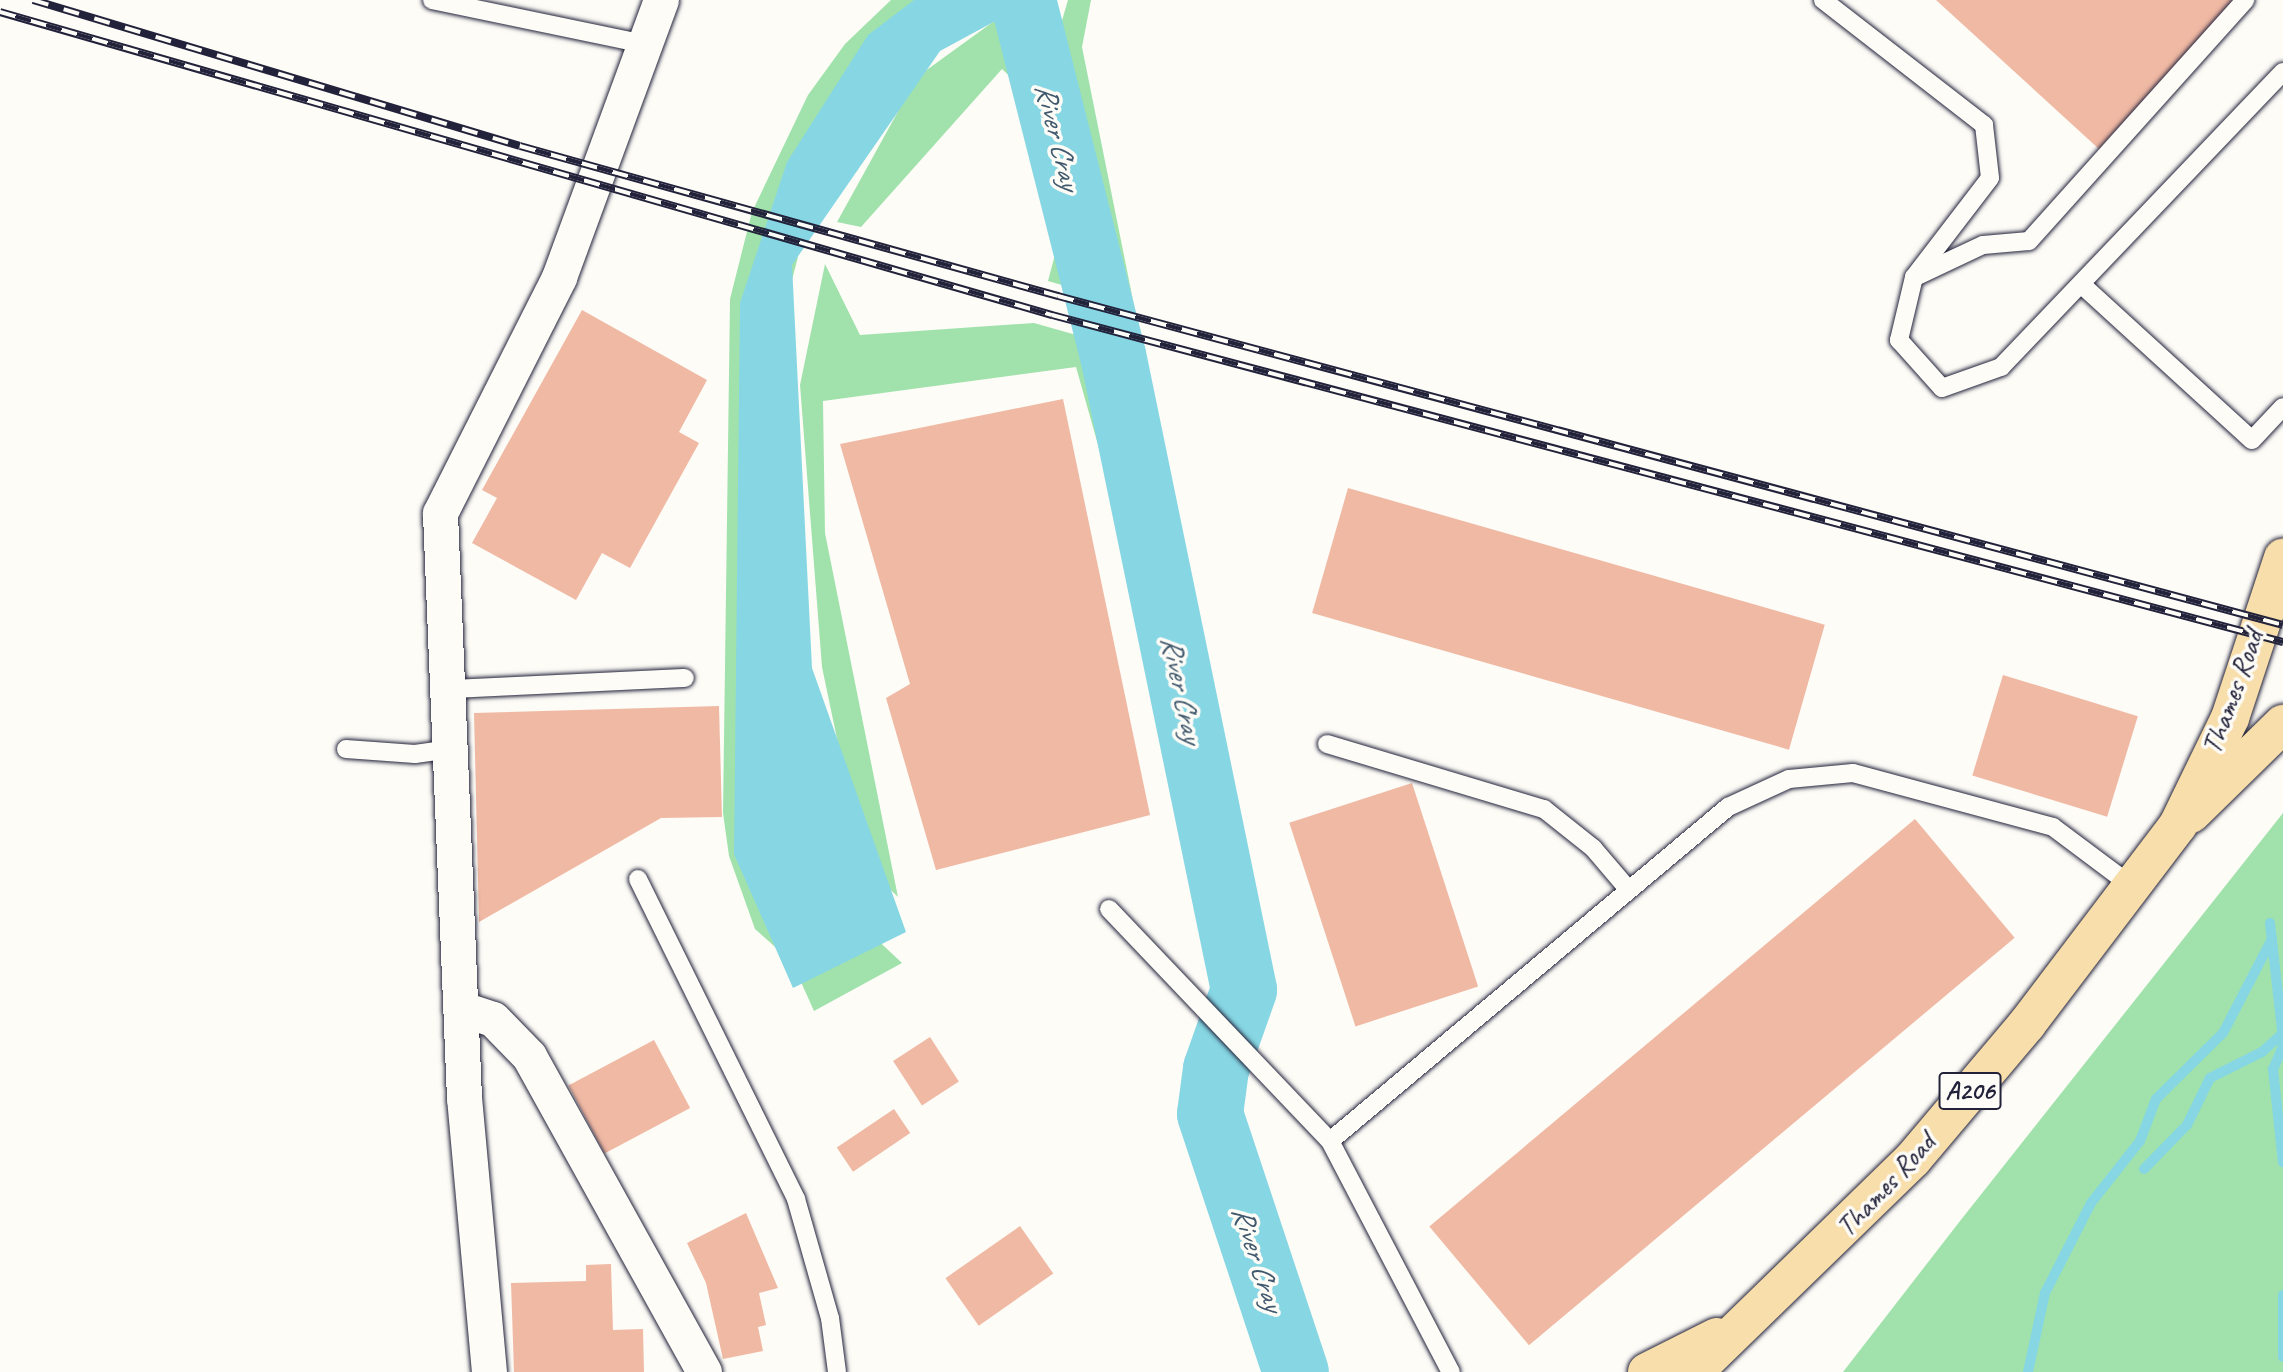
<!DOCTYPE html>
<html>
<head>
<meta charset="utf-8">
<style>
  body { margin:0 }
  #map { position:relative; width:2283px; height:1372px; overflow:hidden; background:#fdfcf7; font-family:Caveat,sans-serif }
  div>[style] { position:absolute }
  .green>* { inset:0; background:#a1e2ac }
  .water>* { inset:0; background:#86d6e3 }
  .stream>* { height:10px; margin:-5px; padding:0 5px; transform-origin:5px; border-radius:5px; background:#86d6e3 }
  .river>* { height:66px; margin:-33px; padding:0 33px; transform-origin:33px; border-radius:33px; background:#86d6e3 }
  .building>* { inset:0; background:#f0b9a4; transform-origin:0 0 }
  .roads { filter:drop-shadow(0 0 2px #22223b) drop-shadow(0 0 2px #22223b) }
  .lane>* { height:18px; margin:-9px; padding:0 9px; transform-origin:9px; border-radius:9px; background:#fdfcf7 }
  .street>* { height:35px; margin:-17.5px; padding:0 17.5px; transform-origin:17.5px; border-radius:17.5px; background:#fdfcf7 }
  .primary>* { height:38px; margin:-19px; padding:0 19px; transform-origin:19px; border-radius:19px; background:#f8deab }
  .rail>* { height:8px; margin-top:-4px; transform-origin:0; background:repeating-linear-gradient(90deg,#fdfcf7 0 16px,#22223b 0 32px); box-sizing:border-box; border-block:2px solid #22223b }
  span { translate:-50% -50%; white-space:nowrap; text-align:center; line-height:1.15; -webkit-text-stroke:7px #fdfcf7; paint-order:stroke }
  .shield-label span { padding:2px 5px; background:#fdfcf7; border:2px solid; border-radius:5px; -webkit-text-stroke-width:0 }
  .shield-label { font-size:26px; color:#22223b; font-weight:700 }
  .street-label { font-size:28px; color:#22223b }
  .water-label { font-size:30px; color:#40586d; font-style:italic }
</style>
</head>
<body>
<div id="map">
  <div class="green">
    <i style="clip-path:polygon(891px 0,929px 0,759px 280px,798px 257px,775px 344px,788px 856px,902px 963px,814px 1011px,792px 962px,755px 929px,729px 856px,723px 813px,730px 299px,752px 212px,808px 95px,845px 44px)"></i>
    <i style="clip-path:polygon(1023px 0,1029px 0,1093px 294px,1048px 281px,1066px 213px,1039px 104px,1002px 69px,861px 227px,837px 222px,917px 77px)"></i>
    <i style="clip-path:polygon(1068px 0,1091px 0,1082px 47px,1134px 305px,1061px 24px)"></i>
    <i style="clip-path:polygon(825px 264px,860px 335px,1034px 323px,1101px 342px,1174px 714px,1076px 367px,823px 401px,825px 533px,898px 897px,863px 863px,822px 667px,800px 385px)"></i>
    <i style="clip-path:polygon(2283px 813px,2283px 1372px,1843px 1372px,1960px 1221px)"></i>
  </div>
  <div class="water">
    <i style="clip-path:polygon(914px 0,1034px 0,940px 51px,792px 265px,812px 668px,906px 932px,793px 988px,734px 854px,740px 303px,787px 162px,868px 35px)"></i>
  </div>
  <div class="stream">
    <i style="left:2270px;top:923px;width:117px;rotate:83.6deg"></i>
    <i style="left:2283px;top:1046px;width:25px;rotate:113deg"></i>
    <i style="left:2273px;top:1069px;width:94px;rotate:83.9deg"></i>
    <i style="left:2144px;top:1169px;width:62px;rotate:-45.7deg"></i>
    <i style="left:2187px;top:1125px;width:52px;rotate:-63.9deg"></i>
    <i style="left:2210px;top:1078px;width:58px;rotate:-26.6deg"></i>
    <i style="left:2262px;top:1052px;width:27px;rotate:-42deg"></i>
    <i style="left:2283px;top:1295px;width:62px;rotate:90deg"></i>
    <i style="left:2028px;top:1372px;width:81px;rotate:-77.9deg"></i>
    <i style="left:2045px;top:1293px;width:101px;rotate:-62.9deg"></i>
    <i style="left:2091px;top:1203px;width:79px;rotate:-51.7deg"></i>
    <i style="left:2140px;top:1141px;width:45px;rotate:-69.1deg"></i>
    <i style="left:2156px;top:1099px;width:94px;rotate:-44.6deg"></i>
    <i style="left:2223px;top:1033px;width:106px;rotate:-62.5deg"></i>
  </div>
  <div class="river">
    <i style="left:1023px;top:0;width:366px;rotate:75.8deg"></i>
    <i style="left:1113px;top:355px;width:648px;rotate:78.34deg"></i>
    <i style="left:1244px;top:990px;width:84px;rotate:109.5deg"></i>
    <i style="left:1216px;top:1069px;width:45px;rotate:97.6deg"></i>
    <i style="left:1210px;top:1114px;width:272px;rotate:71.6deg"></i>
  </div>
  <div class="building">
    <i style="clip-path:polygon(1936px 0,2234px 0,2099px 149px)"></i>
    <i style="clip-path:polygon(582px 310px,707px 380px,679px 432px,699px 443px,630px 568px,602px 553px,576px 600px,472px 543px,497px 498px,482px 490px)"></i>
    <i style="clip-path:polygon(1063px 399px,1150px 815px,936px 870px,886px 698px,910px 684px,840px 444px)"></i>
    <i style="left:1348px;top:488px;width:496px;height:130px;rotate:16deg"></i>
    <i style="left:2003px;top:675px;width:141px;height:105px;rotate:17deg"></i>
    <i style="clip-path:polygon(719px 706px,722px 817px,661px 818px,479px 922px,474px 713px)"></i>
    <i style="left:1412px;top:783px;width:214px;height:129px;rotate:72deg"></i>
    <i style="left:1915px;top:819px;width:155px;height:634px;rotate:50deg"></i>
    <i style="left:930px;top:1037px;width:53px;height:44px;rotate:57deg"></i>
    <i style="left:654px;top:1040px;width:77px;height:97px;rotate:62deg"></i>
    <i style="left:894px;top:1109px;width:29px;height:69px;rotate:56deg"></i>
    <i style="clip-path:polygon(746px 1213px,778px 1288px,759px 1293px,766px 1325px,758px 1327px,763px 1351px,723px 1359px,706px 1283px,687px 1243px)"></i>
    <i style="left:1020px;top:1226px;width:58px;height:91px;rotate:55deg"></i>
    <i style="clip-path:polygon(611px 1264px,613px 1330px,643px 1329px,644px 1372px,514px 1372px,511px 1283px,586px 1281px,586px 1265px)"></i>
  </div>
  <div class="roads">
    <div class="lane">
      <i style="left:432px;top:0;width:217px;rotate:11.7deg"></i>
      <i style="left:1823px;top:0;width:204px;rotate:37.8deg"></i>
      <i style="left:1984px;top:125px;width:53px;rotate:83.5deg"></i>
      <i style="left:1990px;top:178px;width:125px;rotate:127.5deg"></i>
      <i style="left:1914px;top:277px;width:65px;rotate:103.4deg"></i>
      <i style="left:1899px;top:340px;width:64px;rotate:48.1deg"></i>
      <i style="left:1942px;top:388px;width:63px;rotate:-19.6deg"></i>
      <i style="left:2001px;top:367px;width:408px;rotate:-46.3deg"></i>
      <i style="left:1917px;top:276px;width:73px;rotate:-25.2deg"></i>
      <i style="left:1983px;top:245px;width:46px;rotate:-5deg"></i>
      <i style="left:2029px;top:241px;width:324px;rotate:-48.1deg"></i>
      <i style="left:2081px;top:284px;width:231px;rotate:42.4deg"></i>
      <i style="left:2252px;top:440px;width:45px;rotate:-46.8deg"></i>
      <i style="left:451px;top:689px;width:234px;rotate:-2.7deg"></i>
      <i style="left:1327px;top:744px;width:227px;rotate:16.7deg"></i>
      <i style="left:1544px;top:809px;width:63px;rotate:38.5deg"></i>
      <i style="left:1593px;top:848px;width:54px;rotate:49.5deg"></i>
      <i style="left:346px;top:749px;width:69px;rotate:4.1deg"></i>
      <i style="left:415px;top:754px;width:36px;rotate:-8deg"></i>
      <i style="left:638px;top:879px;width:357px;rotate:63.7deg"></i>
      <i style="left:796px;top:1199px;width:124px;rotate:74.1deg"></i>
      <i style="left:830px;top:1318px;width:54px;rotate:82.6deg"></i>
      <i style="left:1109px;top:909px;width:320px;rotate:46.4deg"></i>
      <i style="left:1330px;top:1141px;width:261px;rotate:62.4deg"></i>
      <i style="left:1330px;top:1141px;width:520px;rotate:-40deg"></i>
      <i style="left:1728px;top:807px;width:67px;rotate:-24.7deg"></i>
      <i style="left:1789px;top:779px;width:64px;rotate:-5.4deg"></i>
      <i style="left:1853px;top:773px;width:207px;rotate:15.1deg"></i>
      <i style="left:2053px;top:827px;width:99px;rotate:36.8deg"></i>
    </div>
    <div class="street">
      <i style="left:465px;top:1010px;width:29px;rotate:18deg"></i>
      <i style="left:493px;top:1019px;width:52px;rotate:45.8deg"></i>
      <i style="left:529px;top:1056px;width:361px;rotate:61deg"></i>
      <i style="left:489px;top:1372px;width:275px;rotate:-95.2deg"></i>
      <i style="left:464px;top:1098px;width:585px;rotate:-92.35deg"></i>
      <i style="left:440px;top:513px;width:264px;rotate:-63.2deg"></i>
      <i style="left:559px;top:277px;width:295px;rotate:-69.8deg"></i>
    </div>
    <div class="primary">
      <i style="left:2191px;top:814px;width:129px;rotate:-44.4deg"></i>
      <i style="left:1647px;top:1372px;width:78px;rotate:-26.6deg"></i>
      <i style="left:1694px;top:1372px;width:305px;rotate:-44.2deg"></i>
      <i style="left:1913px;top:1159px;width:177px;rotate:-49.8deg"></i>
      <i style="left:2027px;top:1024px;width:250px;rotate:-52.8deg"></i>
      <i style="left:2178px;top:825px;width:119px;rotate:-64.1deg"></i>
      <i style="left:2230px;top:718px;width:169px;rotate:-71.7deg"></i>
    </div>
  </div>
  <div class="rail">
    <i style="left:33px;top:0;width:508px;rotate:16.69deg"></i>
    <i style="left:520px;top:146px;width:559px;rotate:15.58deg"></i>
    <i style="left:1058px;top:296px;width:1268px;rotate:15.03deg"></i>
    <i style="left:0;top:12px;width:1095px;rotate:16.07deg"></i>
    <i style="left:1052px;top:315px;width:1274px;rotate:14.88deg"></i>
  </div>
  <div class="shield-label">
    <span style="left:1970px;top:1091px">A206</span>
  </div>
  <div class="street-label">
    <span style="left:2233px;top:692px;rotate:-70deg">Thames Road</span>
    <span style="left:1886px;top:1185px;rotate:-47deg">Thames Road</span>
  </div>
  <div class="water-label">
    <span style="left:1058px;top:136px;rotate:76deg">River Cray</span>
    <span style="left:1182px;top:689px;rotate:78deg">River Cray</span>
    <span style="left:1258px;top:1258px;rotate:72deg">River Cray</span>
  </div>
</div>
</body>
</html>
